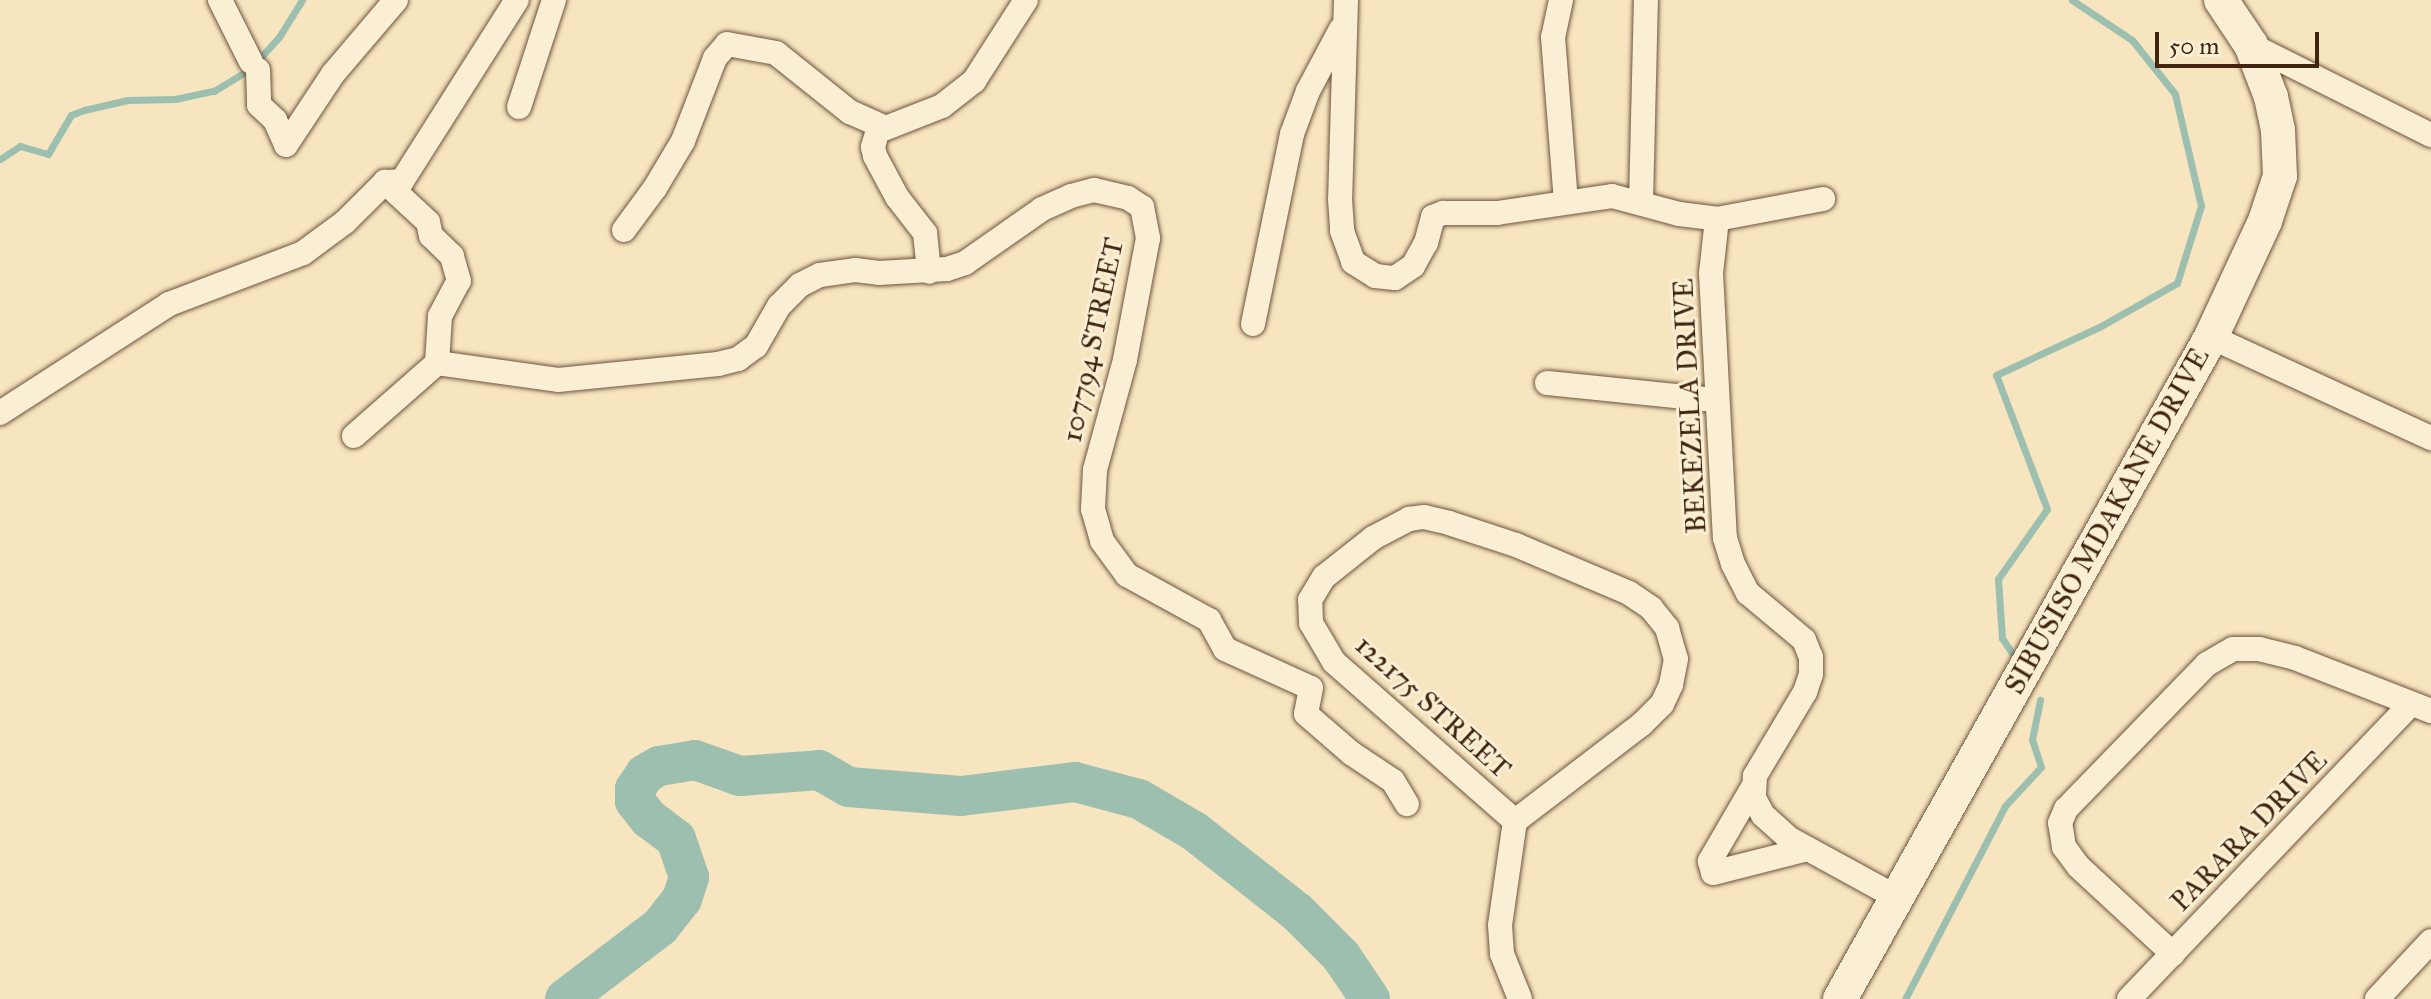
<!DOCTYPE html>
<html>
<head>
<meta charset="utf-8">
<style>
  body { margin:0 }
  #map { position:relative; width:2431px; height:999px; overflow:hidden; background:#f7e5bf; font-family:"IM FELL Great Primer",serif }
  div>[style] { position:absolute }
  .stream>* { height:7px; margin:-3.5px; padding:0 3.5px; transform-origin:3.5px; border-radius:3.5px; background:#9dbfaf }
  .river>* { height:40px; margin:-20px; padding:0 20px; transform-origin:20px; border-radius:20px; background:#9dbfaf }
  .roads { filter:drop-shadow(0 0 2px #6e543c) drop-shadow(0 0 2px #6e543c) }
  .street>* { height:24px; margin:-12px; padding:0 12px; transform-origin:12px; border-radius:12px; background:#faeed5 }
  .secondary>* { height:34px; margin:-17px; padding:0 17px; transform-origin:17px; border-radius:17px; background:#faeed5 }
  span { translate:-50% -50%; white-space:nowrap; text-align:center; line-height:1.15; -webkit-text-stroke:6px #faeed5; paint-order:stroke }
  .street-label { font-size:28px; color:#402410 }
  .scale { position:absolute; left:2155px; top:32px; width:164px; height:36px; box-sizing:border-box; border:4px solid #402410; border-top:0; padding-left:10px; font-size:24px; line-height:28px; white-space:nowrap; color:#402410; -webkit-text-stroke:6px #faeed5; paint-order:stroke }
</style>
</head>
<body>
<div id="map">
  <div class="stream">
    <i style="left:0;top:159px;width:24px;rotate:-33deg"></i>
    <i style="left:20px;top:146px;width:29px;rotate:16deg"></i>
    <i style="left:48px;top:154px;width:45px;rotate:-59.5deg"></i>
    <i style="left:71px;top:115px;width:14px;rotate:-21deg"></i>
    <i style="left:84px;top:110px;width:45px;rotate:-12.8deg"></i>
    <i style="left:128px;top:100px;width:47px;rotate:-1.2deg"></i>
    <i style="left:175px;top:99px;width:40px;rotate:-12deg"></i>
    <i style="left:214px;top:91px;width:42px;rotate:-31.4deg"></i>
    <i style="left:250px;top:69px;width:43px;rotate:-47.8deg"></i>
    <i style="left:279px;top:37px;width:44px;rotate:-58.1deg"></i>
    <i style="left:2012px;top:653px;width:18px;rotate:-124deg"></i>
    <i style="left:2002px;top:638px;width:59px;rotate:-93.9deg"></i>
    <i style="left:1998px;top:579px;width:85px;rotate:-55deg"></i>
    <i style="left:2047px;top:509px;width:143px;rotate:-110.8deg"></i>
    <i style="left:1996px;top:375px;width:116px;rotate:-25deg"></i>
    <i style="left:2101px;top:326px;width:87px;rotate:-29.5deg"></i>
    <i style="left:2177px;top:283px;width:81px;rotate:-72.7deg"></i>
    <i style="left:2201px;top:206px;width:115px;rotate:-103.1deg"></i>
    <i style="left:2175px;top:94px;width:69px;rotate:-128.5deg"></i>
    <i style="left:2132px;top:40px;width:72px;rotate:-146.3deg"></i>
    <i style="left:1905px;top:999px;width:217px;rotate:-62.6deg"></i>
    <i style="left:2005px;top:806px;width:53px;rotate:-47.3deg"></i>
    <i style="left:2041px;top:767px;width:28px;rotate:-108deg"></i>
    <i style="left:2032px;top:740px;width:41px;rotate:-78.7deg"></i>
  </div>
  <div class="river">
    <i style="left:565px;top:999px;width:119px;rotate:-37.2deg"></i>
    <i style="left:660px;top:927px;width:36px;rotate:-52deg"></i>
    <i style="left:682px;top:899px;width:23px;rotate:-72deg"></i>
    <i style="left:689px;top:877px;width:40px;rotate:-108.9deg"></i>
    <i style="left:676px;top:839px;width:34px;rotate:-143deg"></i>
    <i style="left:649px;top:819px;width:23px;rotate:-128deg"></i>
    <i style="left:635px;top:801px;width:12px;rotate:-90deg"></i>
    <i style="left:635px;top:789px;width:18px;rotate:-56deg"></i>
    <i style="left:645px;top:774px;width:16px;rotate:-30deg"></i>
    <i style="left:659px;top:766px;width:36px;rotate:-9deg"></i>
    <i style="left:695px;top:760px;width:48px;rotate:19.6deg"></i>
    <i style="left:740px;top:776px;width:79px;rotate:-4.3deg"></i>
    <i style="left:819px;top:770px;width:34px;rotate:30deg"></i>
    <i style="left:849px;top:787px;width:112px;rotate:4.6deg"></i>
    <i style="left:961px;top:796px;width:115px;rotate:-7deg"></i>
    <i style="left:1075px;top:782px;width:66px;rotate:14.9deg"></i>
    <i style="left:1139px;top:799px;width:64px;rotate:30.2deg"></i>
    <i style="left:1194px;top:831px;width:131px;rotate:38.2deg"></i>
    <i style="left:1297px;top:912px;width:62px;rotate:45deg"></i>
    <i style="left:1341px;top:956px;width:52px;rotate:56deg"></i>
  </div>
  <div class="roads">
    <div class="street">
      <i style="left:220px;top:0;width:69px;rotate:63.4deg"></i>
      <i style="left:1346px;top:0;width:199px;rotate:91.7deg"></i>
      <i style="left:1340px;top:199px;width:32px;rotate:86deg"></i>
      <i style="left:1342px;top:231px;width:33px;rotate:70deg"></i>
      <i style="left:1353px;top:262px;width:26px;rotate:32deg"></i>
      <i style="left:1375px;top:276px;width:20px;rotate:6deg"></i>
      <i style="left:1395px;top:278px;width:22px;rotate:-34deg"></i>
      <i style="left:1413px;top:266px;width:26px;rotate:-61deg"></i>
      <i style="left:1426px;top:243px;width:27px;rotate:-75deg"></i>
      <i style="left:1433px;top:217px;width:11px;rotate:-22deg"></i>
      <i style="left:1443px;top:213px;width:54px"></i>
      <i style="left:1497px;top:213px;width:116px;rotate:-8.4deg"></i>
      <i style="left:1612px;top:196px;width:69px;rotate:15deg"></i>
      <i style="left:1679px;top:214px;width:38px;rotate:7deg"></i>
      <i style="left:1717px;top:219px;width:108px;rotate:-10.7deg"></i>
      <i style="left:1561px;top:0;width:38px;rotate:102deg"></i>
      <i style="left:1553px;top:37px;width:165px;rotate:85.5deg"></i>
      <i style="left:2251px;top:45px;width:201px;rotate:26.6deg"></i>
      <i style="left:258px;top:70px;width:35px;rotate:88deg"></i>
      <i style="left:259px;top:105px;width:22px;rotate:43deg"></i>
      <i style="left:275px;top:120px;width:27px;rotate:66deg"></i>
      <i style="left:519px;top:107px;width:113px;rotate:-71.9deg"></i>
      <i style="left:879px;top:127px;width:21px;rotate:107deg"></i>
      <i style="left:873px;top:147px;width:9px;rotate:77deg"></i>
      <i style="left:875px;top:156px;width:47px;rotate:61.8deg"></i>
      <i style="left:897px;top:197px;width:46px;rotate:52.1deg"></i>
      <i style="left:925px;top:233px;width:39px;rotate:84deg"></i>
      <i style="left:286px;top:145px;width:85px;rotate:-56.5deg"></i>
      <i style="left:333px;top:74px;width:97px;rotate:-49.6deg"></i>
      <i style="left:1641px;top:202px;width:202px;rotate:-88.6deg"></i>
      <i style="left:1717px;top:219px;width:54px;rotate:96.3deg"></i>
      <i style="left:1711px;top:273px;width:265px;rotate:87deg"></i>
      <i style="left:1725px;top:538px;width:27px;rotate:73deg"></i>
      <i style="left:1733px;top:564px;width:33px;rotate:63deg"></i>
      <i style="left:1748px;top:593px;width:73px;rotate:40deg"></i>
      <i style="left:1804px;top:640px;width:18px;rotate:68deg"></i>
      <i style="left:1811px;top:657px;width:17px;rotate:90deg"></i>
      <i style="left:1811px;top:674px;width:19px;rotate:108deg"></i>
      <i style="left:1805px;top:692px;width:98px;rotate:120.8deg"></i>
      <i style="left:1755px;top:776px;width:22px;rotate:93deg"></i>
      <i style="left:1754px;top:798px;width:19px;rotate:62deg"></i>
      <i style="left:1763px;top:815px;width:36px;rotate:42deg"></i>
      <i style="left:1790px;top:839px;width:121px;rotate:28.7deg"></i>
      <i style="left:624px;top:230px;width:52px;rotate:-53.6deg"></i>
      <i style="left:655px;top:188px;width:55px;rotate:-59.2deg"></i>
      <i style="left:683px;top:141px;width:89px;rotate:-68.9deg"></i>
      <i style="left:715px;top:58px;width:18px;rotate:-49deg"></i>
      <i style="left:727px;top:44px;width:50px;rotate:10.4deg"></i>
      <i style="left:776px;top:53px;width:95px;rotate:38.6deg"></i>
      <i style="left:850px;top:112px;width:39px;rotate:24deg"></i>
      <i style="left:886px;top:128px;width:60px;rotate:-21.4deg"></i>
      <i style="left:942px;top:106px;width:41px;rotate:-38deg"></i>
      <i style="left:974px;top:81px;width:96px;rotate:-57.3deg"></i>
      <i style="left:1253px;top:324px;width:194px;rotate:-78.4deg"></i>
      <i style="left:1292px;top:134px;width:46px;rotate:-69.6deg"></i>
      <i style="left:1308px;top:91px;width:70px;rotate:-62deg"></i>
      <i style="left:2211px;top:337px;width:242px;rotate:24.7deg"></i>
      <i style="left:437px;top:363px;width:122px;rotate:8deg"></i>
      <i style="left:558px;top:380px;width:161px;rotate:-5.7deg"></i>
      <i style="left:718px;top:364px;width:21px;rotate:-14deg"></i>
      <i style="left:738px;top:359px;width:22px;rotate:-36deg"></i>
      <i style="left:756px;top:346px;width:46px;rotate:-60.1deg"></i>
      <i style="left:779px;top:306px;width:30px;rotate:-45deg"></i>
      <i style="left:800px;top:285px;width:22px;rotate:-27deg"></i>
      <i style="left:820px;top:275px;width:35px;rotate:-8deg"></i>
      <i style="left:855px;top:270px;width:24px;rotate:7deg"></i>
      <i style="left:879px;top:273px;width:68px;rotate:-3.4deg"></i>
      <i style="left:947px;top:269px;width:19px;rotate:-18deg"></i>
      <i style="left:965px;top:263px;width:94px;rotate:-35deg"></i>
      <i style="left:1042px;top:209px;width:32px;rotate:-24deg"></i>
      <i style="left:1071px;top:196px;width:24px;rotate:-15deg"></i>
      <i style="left:1094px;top:190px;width:35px;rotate:13deg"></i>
      <i style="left:1128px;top:198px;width:17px;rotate:33deg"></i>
      <i style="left:1142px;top:207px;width:32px;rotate:79deg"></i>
      <i style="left:1148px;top:238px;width:124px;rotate:100.7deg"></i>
      <i style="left:1125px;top:360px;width:114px;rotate:105.3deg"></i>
      <i style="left:1095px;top:470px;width:39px;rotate:93deg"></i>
      <i style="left:1093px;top:509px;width:33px;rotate:74deg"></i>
      <i style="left:1102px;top:541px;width:42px;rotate:53.7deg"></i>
      <i style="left:1127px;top:575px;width:94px;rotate:28.8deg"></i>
      <i style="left:1209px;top:620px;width:33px;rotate:61deg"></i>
      <i style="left:1225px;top:649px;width:94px;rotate:24.4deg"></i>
      <i style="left:1311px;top:688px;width:26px;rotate:101deg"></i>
      <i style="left:1306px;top:714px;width:60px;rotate:40.9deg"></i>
      <i style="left:1351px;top:753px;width:50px;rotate:33.7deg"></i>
      <i style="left:1393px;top:781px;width:27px;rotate:59deg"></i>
      <i style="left:1547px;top:383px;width:169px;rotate:5.8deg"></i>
      <i style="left:0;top:413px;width:201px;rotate:-32.8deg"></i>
      <i style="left:169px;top:304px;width:143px;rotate:-20.8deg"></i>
      <i style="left:303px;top:253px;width:52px;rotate:-36.4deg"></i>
      <i style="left:345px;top:222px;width:57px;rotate:-45deg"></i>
      <i style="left:385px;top:182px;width:17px;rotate:-3deg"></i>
      <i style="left:402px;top:181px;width:214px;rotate:-57.6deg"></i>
      <i style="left:354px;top:436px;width:111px;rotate:-41.3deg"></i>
      <i style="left:437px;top:363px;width:47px;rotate:-86.3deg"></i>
      <i style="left:440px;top:316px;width:40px;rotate:-62deg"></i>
      <i style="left:459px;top:281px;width:26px;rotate:-106deg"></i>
      <i style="left:452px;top:256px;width:29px;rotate:-136deg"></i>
      <i style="left:431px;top:236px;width:14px;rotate:-102deg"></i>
      <i style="left:428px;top:222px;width:59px;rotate:-137.1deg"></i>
      <i style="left:1753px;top:787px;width:86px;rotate:120.2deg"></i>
      <i style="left:1710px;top:861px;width:12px;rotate:76deg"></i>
      <i style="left:1713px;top:873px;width:98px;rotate:-14.2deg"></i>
      <i style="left:1515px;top:821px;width:241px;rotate:-138.7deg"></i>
      <i style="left:1334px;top:662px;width:45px;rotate:-120.5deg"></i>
      <i style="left:1311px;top:623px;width:23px;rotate:-92deg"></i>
      <i style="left:1310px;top:600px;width:27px;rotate:-59deg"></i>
      <i style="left:1324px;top:577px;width:63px;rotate:-38.5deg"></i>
      <i style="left:1373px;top:538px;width:41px;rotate:-27.8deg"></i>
      <i style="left:1409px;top:519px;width:15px;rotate:-8deg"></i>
      <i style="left:1424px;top:517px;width:26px;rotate:13deg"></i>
      <i style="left:1449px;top:523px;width:71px;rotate:18.2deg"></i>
      <i style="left:1516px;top:545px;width:123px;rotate:23deg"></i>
      <i style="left:1629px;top:593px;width:27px;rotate:34deg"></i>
      <i style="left:1651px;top:608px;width:26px;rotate:51deg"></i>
      <i style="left:1667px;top:628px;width:32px;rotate:74deg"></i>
      <i style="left:1676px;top:659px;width:26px;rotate:101deg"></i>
      <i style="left:1671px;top:685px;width:21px;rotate:115deg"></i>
      <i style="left:1662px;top:704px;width:28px;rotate:135deg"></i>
      <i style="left:1642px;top:724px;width:160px;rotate:142.6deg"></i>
      <i style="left:1515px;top:821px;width:105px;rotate:98.2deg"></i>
      <i style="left:1500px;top:925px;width:29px;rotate:86deg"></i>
      <i style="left:1502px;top:954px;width:48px;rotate:68.2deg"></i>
      <i style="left:2173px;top:954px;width:129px;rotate:-137.2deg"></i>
      <i style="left:2078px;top:866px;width:24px;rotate:-126deg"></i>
      <i style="left:2064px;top:847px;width:24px;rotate:-99deg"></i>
      <i style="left:2060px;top:823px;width:15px;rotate:-67deg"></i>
      <i style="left:2066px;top:809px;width:202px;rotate:-45.8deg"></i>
      <i style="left:2207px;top:664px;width:30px;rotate:-30deg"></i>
      <i style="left:2233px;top:649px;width:26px"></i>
      <i style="left:2259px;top:649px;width:37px;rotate:14deg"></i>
      <i style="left:2295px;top:658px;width:146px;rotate:21.3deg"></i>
      <i style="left:2129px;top:999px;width:408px;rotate:-46.3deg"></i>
      <i style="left:2377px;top:999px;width:79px;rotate:-47deg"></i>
    </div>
    <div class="secondary">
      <i style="left:1840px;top:999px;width:759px;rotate:-60.73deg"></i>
      <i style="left:2211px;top:337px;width:128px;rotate:-65deg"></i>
      <i style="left:2265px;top:221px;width:47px;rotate:-71.6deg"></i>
      <i style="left:2280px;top:176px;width:46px;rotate:-92.5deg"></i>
      <i style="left:2278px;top:130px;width:34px;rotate:-102deg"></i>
      <i style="left:2271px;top:97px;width:56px;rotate:-111deg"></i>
      <i style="left:2251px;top:45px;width:54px;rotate:-123.7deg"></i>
    </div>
  </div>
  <div class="street-label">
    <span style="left:1093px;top:340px;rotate:-78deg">107794 STREET</span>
    <span style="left:1690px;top:406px;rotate:-93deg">BEKEZELA DRIVE</span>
    <span style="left:2107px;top:521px;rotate:-61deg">SIBUSISO MDAKANE DRIVE</span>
    <span style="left:1433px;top:707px;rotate:42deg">122175 STREET</span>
    <span style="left:2249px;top:831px;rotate:-46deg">PARARA DRIVE</span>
  </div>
  <div class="scale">50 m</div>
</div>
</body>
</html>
